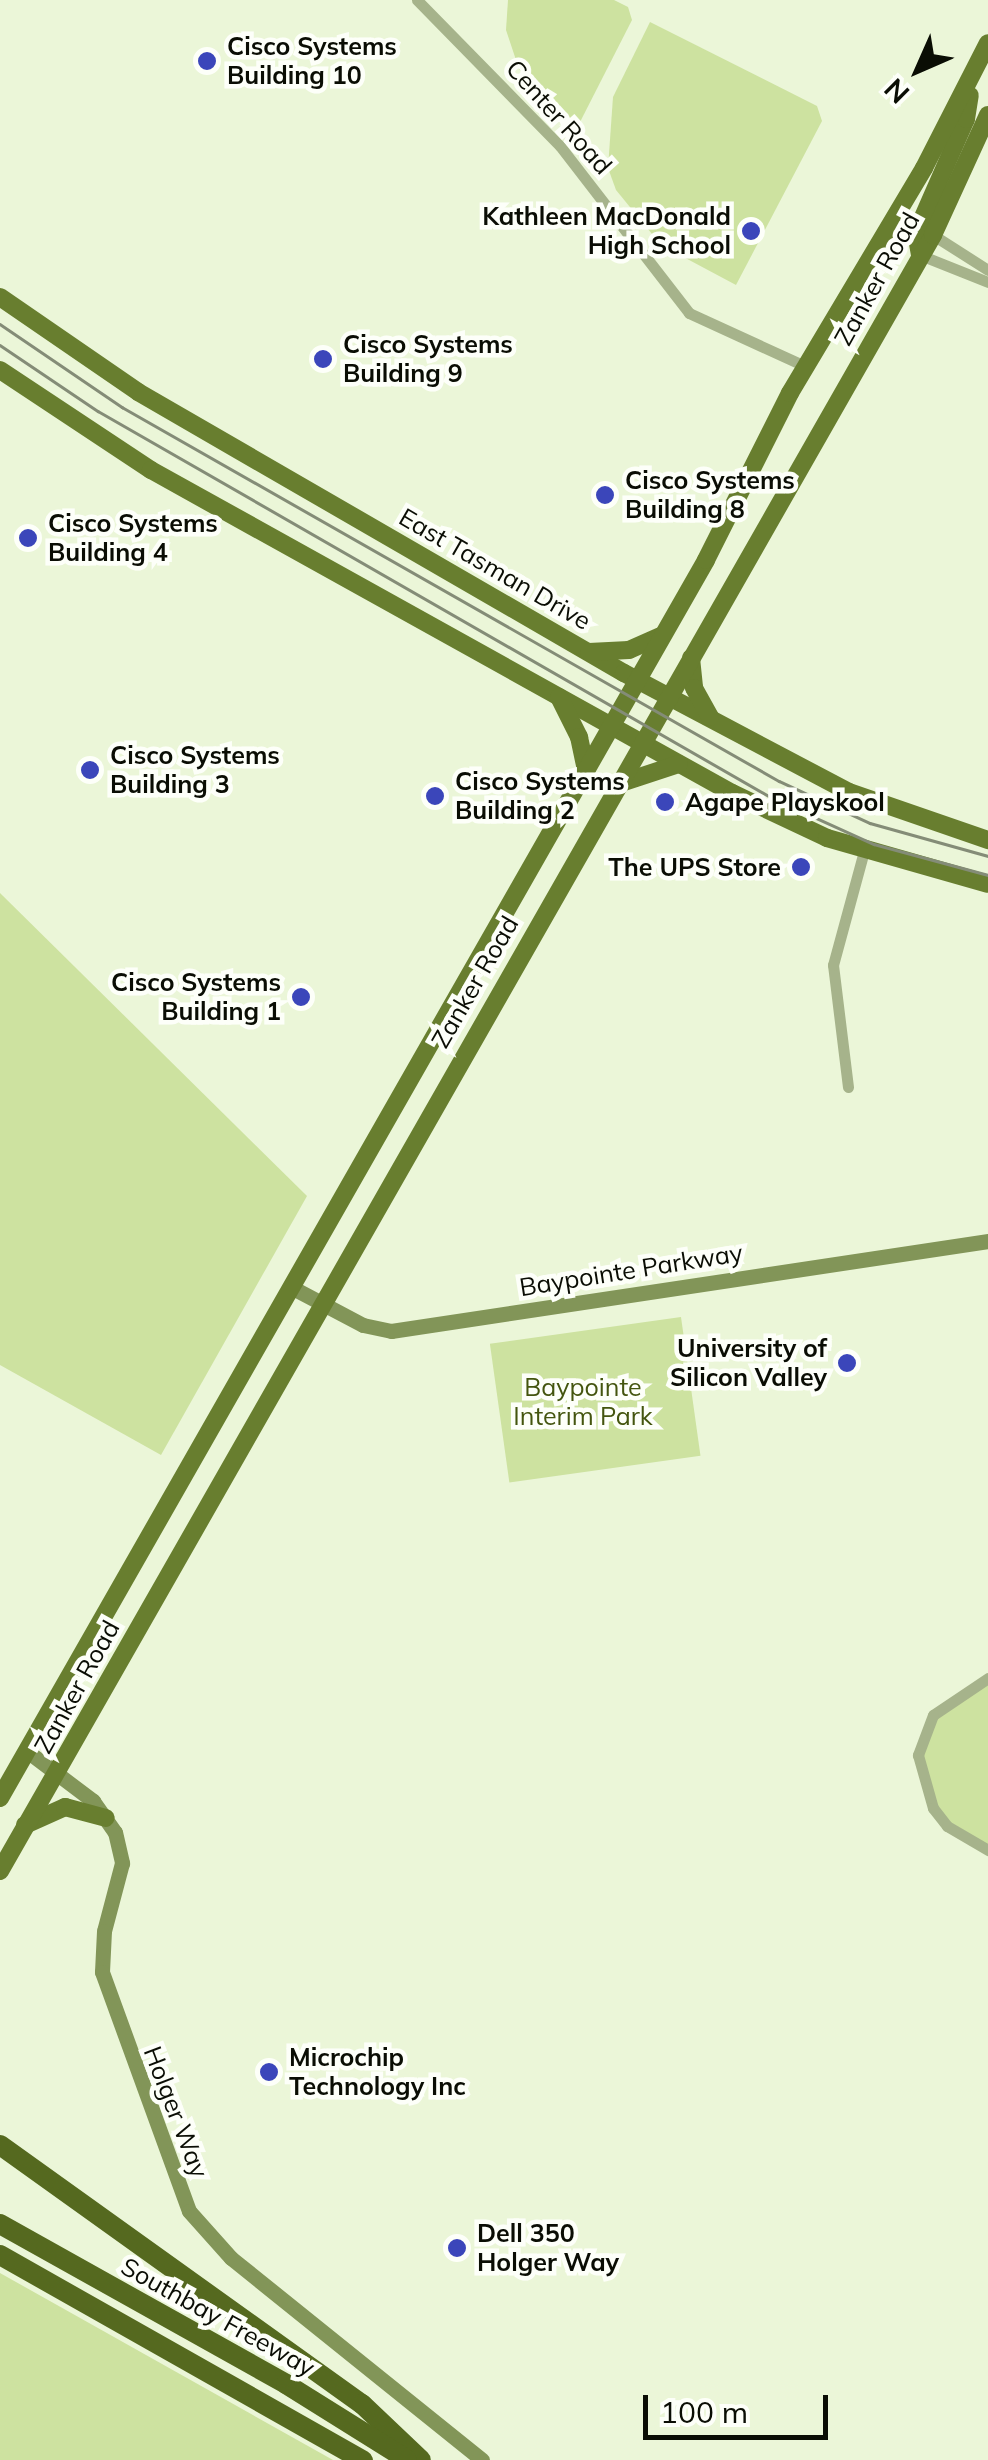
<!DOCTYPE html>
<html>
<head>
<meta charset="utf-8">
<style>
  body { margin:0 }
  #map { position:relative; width:988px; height:2460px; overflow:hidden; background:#ebf6d8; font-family:Mulish,sans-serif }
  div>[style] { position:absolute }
  .green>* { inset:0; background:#cde2a0; transform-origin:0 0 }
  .street>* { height:11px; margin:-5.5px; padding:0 5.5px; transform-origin:5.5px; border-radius:5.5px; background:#a6b38b }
  .secondary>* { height:15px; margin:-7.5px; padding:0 7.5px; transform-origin:7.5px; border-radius:7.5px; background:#829558 }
  .primary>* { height:18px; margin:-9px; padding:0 9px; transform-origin:9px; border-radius:9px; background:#687e2f }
  .highway>* { height:20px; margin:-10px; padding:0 10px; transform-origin:10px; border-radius:10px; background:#55691f }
  .tram>* { height:2.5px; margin:-1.25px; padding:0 1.25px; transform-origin:1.25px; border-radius:1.25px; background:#848c77 }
  .dots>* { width:28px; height:28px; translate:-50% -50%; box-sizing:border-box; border:5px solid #fdfff9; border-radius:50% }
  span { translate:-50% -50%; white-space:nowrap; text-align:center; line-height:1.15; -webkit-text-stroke:9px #fdfff9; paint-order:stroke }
  .poi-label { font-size:25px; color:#0a0d04; font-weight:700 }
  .left { translate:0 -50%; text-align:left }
  .right { translate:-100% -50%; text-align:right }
  .street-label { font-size:25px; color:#0a0d04 }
  .park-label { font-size:25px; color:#44550f }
  .north { position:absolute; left:868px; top:20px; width:100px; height:100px; -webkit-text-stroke:8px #fdfff9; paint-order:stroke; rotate:225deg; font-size:28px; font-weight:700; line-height:40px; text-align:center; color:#0a0d04 }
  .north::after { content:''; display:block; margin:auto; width:35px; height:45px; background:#0a0d04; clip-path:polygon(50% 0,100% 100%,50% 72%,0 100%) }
  .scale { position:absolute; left:643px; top:2395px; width:185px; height:45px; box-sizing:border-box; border:5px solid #0a0d04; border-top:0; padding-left:12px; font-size:30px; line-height:35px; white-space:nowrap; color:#0a0d04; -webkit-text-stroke:8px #fdfff9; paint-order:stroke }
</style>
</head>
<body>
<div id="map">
  <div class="green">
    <i style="clip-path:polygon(508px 0,614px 0,628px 7px,632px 20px,579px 124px,546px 103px,519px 69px,506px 30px)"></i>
    <i style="clip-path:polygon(650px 22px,817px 106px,822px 121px,736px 285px,661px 245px,616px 190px,608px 168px,613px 97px)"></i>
    <i style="clip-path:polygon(0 893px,307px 1196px,161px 1455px,0 1365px)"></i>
    <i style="left:681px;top:1317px;width:140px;height:193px;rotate:82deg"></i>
    <i style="clip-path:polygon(988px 1682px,988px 1845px,950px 1822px,937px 1805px,923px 1754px,937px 1718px)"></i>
    <i style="clip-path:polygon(0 2273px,333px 2460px,0 2460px)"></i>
  </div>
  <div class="street">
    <i style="left:417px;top:0;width:204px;rotate:45.6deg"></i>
    <i style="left:560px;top:146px;width:211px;rotate:52.3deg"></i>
    <i style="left:689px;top:313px;width:128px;rotate:24.6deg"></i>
    <i style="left:933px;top:235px;width:65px;rotate:32.5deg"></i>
    <i style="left:920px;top:255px;width:73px;rotate:21.7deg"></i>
    <i style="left:848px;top:1087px;width:123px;rotate:-97deg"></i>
    <i style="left:833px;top:965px;width:118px;rotate:-74.8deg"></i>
    <i style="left:988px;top:1678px;width:66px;rotate:146.1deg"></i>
    <i style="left:933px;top:1715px;width:43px;rotate:110.6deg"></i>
    <i style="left:918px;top:1755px;width:55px;rotate:74.2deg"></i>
    <i style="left:933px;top:1808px;width:23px;rotate:52deg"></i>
    <i style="left:947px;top:1826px;width:48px;rotate:30.3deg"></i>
  </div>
  <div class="secondary">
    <i style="left:291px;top:1287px;width:81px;rotate:27.8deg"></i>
    <i style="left:363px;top:1325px;width:29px;rotate:12deg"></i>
    <i style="left:391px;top:1331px;width:604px;rotate:-8.57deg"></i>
    <i style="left:27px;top:1751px;width:83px;rotate:37.1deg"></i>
    <i style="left:93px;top:1801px;width:38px;rotate:55deg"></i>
    <i style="left:115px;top:1832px;width:32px;rotate:77deg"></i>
    <i style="left:122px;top:1863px;width:70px;rotate:104.8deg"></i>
    <i style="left:104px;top:1931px;width:41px;rotate:92.8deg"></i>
    <i style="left:102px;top:1972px;width:254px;rotate:70deg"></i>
    <i style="left:189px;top:2211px;width:63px;rotate:48.2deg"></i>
    <i style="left:231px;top:2258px;width:322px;rotate:38.8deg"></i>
  </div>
  <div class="primary">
    <i style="left:920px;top:255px;width:22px;rotate:-100deg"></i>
    <i style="left:916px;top:233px;width:124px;rotate:-66.3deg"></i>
    <i style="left:966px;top:119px;width:24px;rotate:-81deg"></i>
    <i style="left:0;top:297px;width:168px;rotate:34.5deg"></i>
    <i style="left:138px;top:392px;width:561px;rotate:30.04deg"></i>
    <i style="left:624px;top:673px;width:255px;rotate:27.9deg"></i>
    <i style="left:849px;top:792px;width:147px;rotate:19.1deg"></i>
    <i style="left:0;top:370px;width:181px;rotate:33.5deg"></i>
    <i style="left:151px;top:470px;width:665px;rotate:29.07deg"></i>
    <i style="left:732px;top:793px;width:105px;rotate:25.3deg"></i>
    <i style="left:827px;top:838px;width:167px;rotate:15.9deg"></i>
    <i style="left:589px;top:652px;width:40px;rotate:-2.9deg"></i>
    <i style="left:629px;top:650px;width:34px;rotate:-24deg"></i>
    <i style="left:691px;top:658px;width:30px;rotate:84deg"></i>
    <i style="left:694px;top:688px;width:33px;rotate:61deg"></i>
    <i style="left:559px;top:697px;width:45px;rotate:63.4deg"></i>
    <i style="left:579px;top:737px;width:35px;rotate:78deg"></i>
    <i style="left:618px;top:784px;width:64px;rotate:-18.2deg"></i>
    <i style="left:0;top:1798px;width:1425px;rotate:-60.3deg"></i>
    <i style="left:706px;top:560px;width:187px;rotate:-63.3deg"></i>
    <i style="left:790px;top:393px;width:262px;rotate:-59.2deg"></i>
    <i style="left:924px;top:168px;width:140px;rotate:-62.9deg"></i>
    <i style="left:25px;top:1825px;width:44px;rotate:-24.2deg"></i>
    <i style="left:65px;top:1807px;width:42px;rotate:15deg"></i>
    <i style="left:0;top:1871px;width:1883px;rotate:-60.3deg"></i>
    <i style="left:933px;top:235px;width:132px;rotate:-65.4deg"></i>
  </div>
  <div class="highway">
    <i style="left:0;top:2145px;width:445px;rotate:35.6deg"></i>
    <i style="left:362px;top:2404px;width:81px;rotate:43.5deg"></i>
    <i style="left:0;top:2224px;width:328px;rotate:29.2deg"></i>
    <i style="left:286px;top:2384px;width:142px;rotate:32deg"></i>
    <i style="left:0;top:2255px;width:417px;rotate:29.5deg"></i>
  </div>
  <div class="tram">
    <i style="left:0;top:324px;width:148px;rotate:34.2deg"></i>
    <i style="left:122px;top:407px;width:756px;rotate:29.65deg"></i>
    <i style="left:779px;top:781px;width:100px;rotate:24.8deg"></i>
    <i style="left:870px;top:823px;width:123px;rotate:15.6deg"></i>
    <i style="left:0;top:345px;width:118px;rotate:34deg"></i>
    <i style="left:98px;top:411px;width:777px;rotate:29.86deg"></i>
    <i style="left:772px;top:798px;width:112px;rotate:24.3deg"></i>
    <i style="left:874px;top:844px;width:118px;rotate:15.2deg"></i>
  </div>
  <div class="dots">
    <i style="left:207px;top:61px;background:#3b46ba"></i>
    <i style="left:751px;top:231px;background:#3b46ba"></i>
    <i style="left:323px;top:359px;background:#3b46ba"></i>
    <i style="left:605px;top:495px;background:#3b46ba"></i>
    <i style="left:28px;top:538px;background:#3b46ba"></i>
    <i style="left:90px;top:770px;background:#3b46ba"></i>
    <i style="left:435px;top:796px;background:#3b46ba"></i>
    <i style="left:665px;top:802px;background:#3b46ba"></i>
    <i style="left:801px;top:867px;background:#3b46ba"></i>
    <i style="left:301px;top:997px;background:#3b46ba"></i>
    <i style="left:847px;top:1363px;background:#3b46ba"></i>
    <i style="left:269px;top:2072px;background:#3b46ba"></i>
    <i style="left:457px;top:2248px;background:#3b46ba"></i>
  </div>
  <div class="poi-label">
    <span class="left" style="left:227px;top:61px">Cisco Systems<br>Building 10</span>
    <span class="right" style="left:731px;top:231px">Kathleen MacDonald<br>High School</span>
    <span class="left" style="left:343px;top:359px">Cisco Systems<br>Building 9</span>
    <span class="left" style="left:625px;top:495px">Cisco Systems<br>Building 8</span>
    <span class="left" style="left:48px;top:538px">Cisco Systems<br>Building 4</span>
    <span class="left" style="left:110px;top:770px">Cisco Systems<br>Building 3</span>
    <span class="left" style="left:455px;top:796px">Cisco Systems<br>Building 2</span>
    <span class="left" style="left:685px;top:802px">Agape Playskool</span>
    <span class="right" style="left:781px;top:867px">The UPS Store</span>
    <span class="right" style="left:281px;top:997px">Cisco Systems<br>Building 1</span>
    <span class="right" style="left:827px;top:1363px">University of<br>Silicon Valley</span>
    <span class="left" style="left:289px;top:2072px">Microchip<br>Technology Inc</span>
    <span class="left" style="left:477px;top:2248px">Dell 350<br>Holger Way</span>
  </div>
  <div class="street-label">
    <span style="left:559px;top:117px;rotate:48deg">Center Road</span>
    <span style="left:877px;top:279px;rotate:-61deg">Zanker Road</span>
    <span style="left:495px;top:569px;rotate:30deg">East Tasman Drive</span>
    <span style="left:475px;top:982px;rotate:-60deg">Zanker Road</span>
    <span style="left:631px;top:1270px;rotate:-9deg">Baypointe Parkway</span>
    <span style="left:77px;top:1687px;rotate:-61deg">Zanker Road</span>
    <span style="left:176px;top:2112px;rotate:69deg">Holger Way</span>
    <span style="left:218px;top:2317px;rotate:29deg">Southbay Freeway</span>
  </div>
  <div class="park-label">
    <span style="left:583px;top:1402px">Baypointe<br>Interim Park</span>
  </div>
  <div class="north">N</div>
  <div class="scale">100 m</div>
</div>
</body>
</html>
